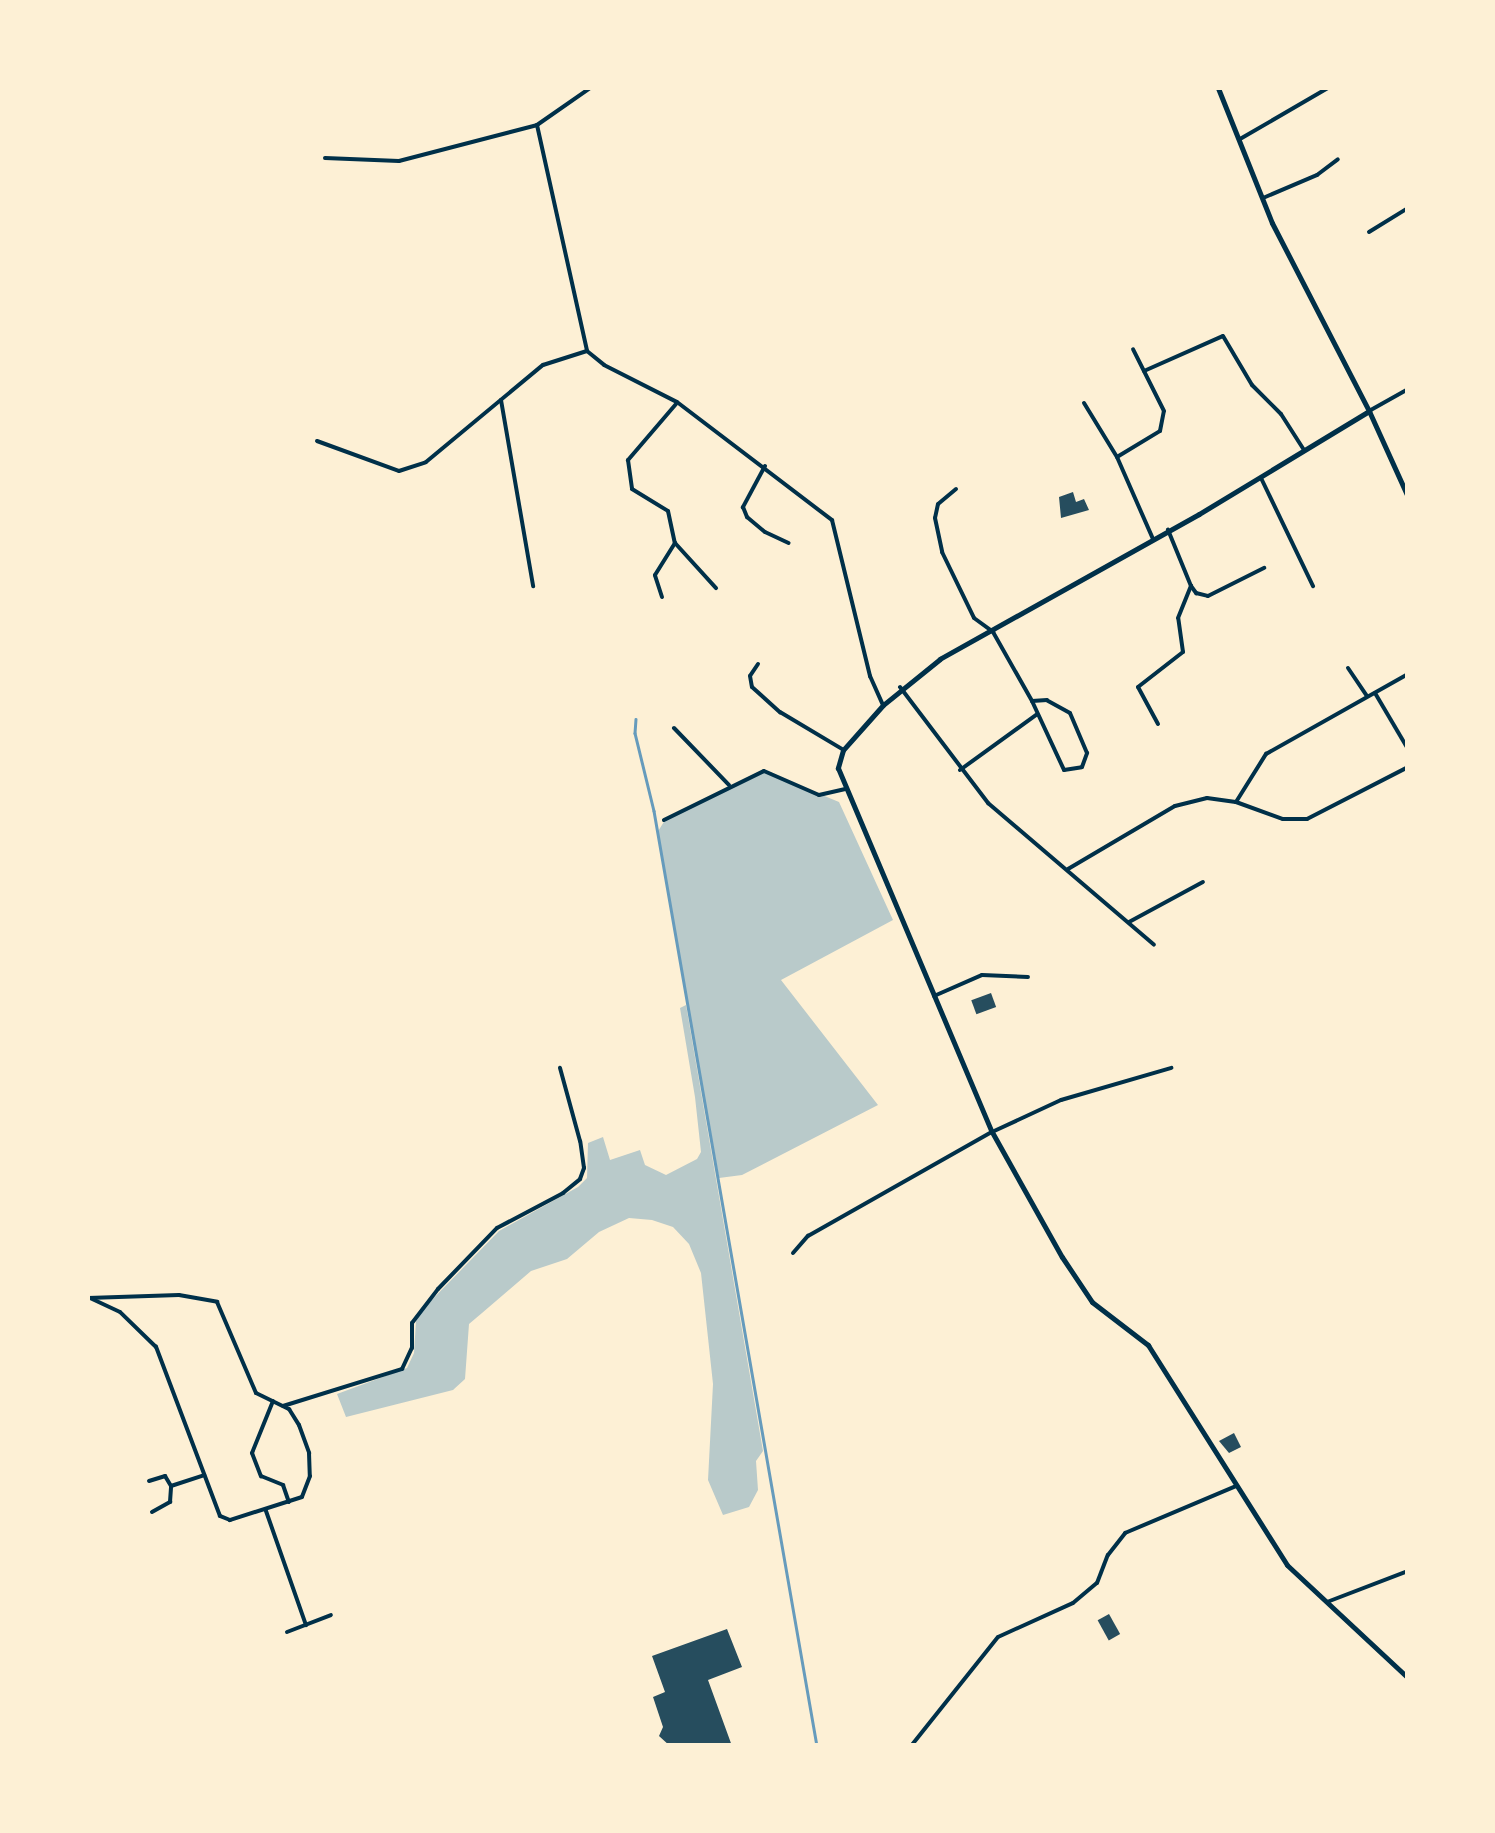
<!DOCTYPE html>
<html>
<head>
<meta charset="utf-8">
<style>
  body { margin:0 }
  #map { position:relative; width:1495px; height:1833px; overflow:hidden; background:#fdf0d5; font-family:"Noto Sans",sans-serif }
  div>[style] { position:absolute }
  .green>* { inset:0; background:#b9caca }
  .stream>* { height:2.5px; margin:-1.25px; padding:0 1.25px; transform-origin:1.25px; border-radius:1.25px; background:#669bbc }
  .building>* { inset:0; background:#264d5e; transform-origin:0 0 }
  .minor>* { height:4px; margin:-2px; padding:0 2px; transform-origin:2px; border-radius:2px; background:#003049 }
  .tertiary>* { height:5px; margin:-2.5px; padding:0 2.5px; transform-origin:2.5px; border-radius:2.5px; background:#003049 }
  span { translate:-50% -50%; white-space:nowrap; text-align:center; line-height:1.15; -webkit-text-stroke:9px #fdf0d5; paint-order:stroke }
  .frame { position:absolute; inset:0; border:90px solid #fdf0d5; pointer-events:none }
</style>
</head>
<body>
<div id="map">
  <div class="green">
    <i style="clip-path:polygon(764px 771px,839px 802px,893px 920px,781px 980px,878px 1105px,742px 1175px,719px 1178px,657px 833px,665px 820px)"></i>
    <i style="clip-path:polygon(686px 1005px,763px 1451px,756px 1461px,758px 1490px,749px 1507px,723px 1515px,708px 1480px,713px 1384px,701px 1273px,689px 1244px,673px 1227px,652px 1220px,629px 1218px,599px 1232px,567px 1259px,531px 1271px,482px 1313px,469px 1324px,465px 1379px,453px 1390px,346px 1417px,337px 1394px,407px 1368px,414px 1353px,416px 1321px,424px 1308px,499px 1231px,578px 1187px,587px 1178px,588px 1143px,603px 1137px,610px 1160px,640px 1150px,645px 1165px,666px 1175px,697px 1159px,701px 1152px,695px 1097px,680px 1008px)"></i>
  </div>
  <div class="stream">
    <i style="left:636px;top:719px;width:14px;rotate:94deg"></i>
    <i style="left:635px;top:733px;width:80px;rotate:76.3deg"></i>
    <i style="left:654px;top:811px;width:949px;rotate:80.11deg"></i>
  </div>
  <div class="building">
    <i style="clip-path:polygon(1073px 492px,1076px 502px,1084px 499px,1089px 510px,1061px 518px,1059px 497px)"></i>
    <i style="left:991px;top:993px;width:15px;height:21px;rotate:70deg"></i>
    <i style="clip-path:polygon(1234px 1433px,1241px 1447px,1229px 1453px,1219px 1441px)"></i>
    <i style="left:1109px;top:1614px;width:23px;height:13px;rotate:61deg"></i>
    <i style="clip-path:polygon(727px 1629px,742px 1667px,708px 1680px,732px 1746px,670px 1746px,659px 1736px,663px 1727px,653px 1697px,665px 1692px,652px 1656px)"></i>
  </div>
  <div class="minor">
    <i style="left:537px;top:125px;width:231px;rotate:77.5deg"></i>
    <i style="left:587px;top:351px;width:22px;rotate:39deg"></i>
    <i style="left:604px;top:365px;width:82px;rotate:26.9deg"></i>
    <i style="left:677px;top:402px;width:195px;rotate:37.3deg"></i>
    <i style="left:832px;top:520px;width:161px;rotate:76.3deg"></i>
    <i style="left:870px;top:676px;width:30px;rotate:66deg"></i>
    <i style="left:1240px;top:139px;width:102px;rotate:-30.1deg"></i>
    <i style="left:325px;top:158px;width:74px;rotate:2.3deg"></i>
    <i style="left:399px;top:161px;width:143px;rotate:-14.6deg"></i>
    <i style="left:537px;top:125px;width:65px;rotate:-34.9deg"></i>
    <i style="left:1263px;top:198px;width:59px;rotate:-23.1deg"></i>
    <i style="left:1317px;top:175px;width:26px;rotate:-37deg"></i>
    <i style="left:1369px;top:232px;width:46px;rotate:-31.6deg"></i>
    <i style="left:1144px;top:371px;width:86px;rotate:-23.9deg"></i>
    <i style="left:1223px;top:336px;width:57px;rotate:59.4deg"></i>
    <i style="left:1252px;top:385px;width:41px;rotate:45deg"></i>
    <i style="left:1281px;top:414px;width:43px;rotate:57.4deg"></i>
    <i style="left:501px;top:400px;width:189px;rotate:80.2deg"></i>
    <i style="left:1084px;top:403px;width:63px;rotate:58.6deg"></i>
    <i style="left:1117px;top:457px;width:90px;rotate:66.3deg"></i>
    <i style="left:676px;top:404px;width:74px;rotate:130.6deg"></i>
    <i style="left:628px;top:460px;width:29px;rotate:82deg"></i>
    <i style="left:632px;top:489px;width:42px;rotate:31.4deg"></i>
    <i style="left:668px;top:511px;width:33px;rotate:78deg"></i>
    <i style="left:675px;top:543px;width:61px;rotate:47.7deg"></i>
    <i style="left:1369px;top:411px;width:45px;rotate:-29.4deg"></i>
    <i style="left:317px;top:441px;width:87px;rotate:20.1deg"></i>
    <i style="left:399px;top:471px;width:28px;rotate:-18deg"></i>
    <i style="left:426px;top:462px;width:152px;rotate:-39.7deg"></i>
    <i style="left:543px;top:365px;width:46px;rotate:-17.7deg"></i>
    <i style="left:1117px;top:457px;width:50px;rotate:-31.2deg"></i>
    <i style="left:1160px;top:431px;width:20px;rotate:-79deg"></i>
    <i style="left:1164px;top:411px;width:69px;rotate:-116.6deg"></i>
    <i style="left:765px;top:466px;width:47px;rotate:118.2deg"></i>
    <i style="left:743px;top:507px;width:11px;rotate:68deg"></i>
    <i style="left:747px;top:517px;width:23px;rotate:40deg"></i>
    <i style="left:765px;top:532px;width:26px;rotate:25deg"></i>
    <i style="left:1261px;top:478px;width:120px;rotate:64.3deg"></i>
    <i style="left:956px;top:489px;width:23px;rotate:140deg"></i>
    <i style="left:938px;top:504px;width:14px;rotate:102deg"></i>
    <i style="left:935px;top:518px;width:35px;rotate:78deg"></i>
    <i style="left:942px;top:552px;width:73px;rotate:64.1deg"></i>
    <i style="left:974px;top:618px;width:24px;rotate:36deg"></i>
    <i style="left:993px;top:632px;width:79px;rotate:60.5deg"></i>
    <i style="left:1032px;top:701px;width:76px;rotate:65.1deg"></i>
    <i style="left:1064px;top:770px;width:18px;rotate:-9deg"></i>
    <i style="left:1082px;top:767px;width:15px;rotate:-70deg"></i>
    <i style="left:1087px;top:753px;width:43px;rotate:-113deg"></i>
    <i style="left:1070px;top:713px;width:26px;rotate:-151deg"></i>
    <i style="left:1047px;top:700px;width:15px;rotate:176deg"></i>
    <i style="left:1191px;top:586px;width:9px;rotate:54deg"></i>
    <i style="left:1196px;top:593px;width:12px;rotate:14deg"></i>
    <i style="left:1208px;top:596px;width:63px;rotate:-26.6deg"></i>
    <i style="left:662px;top:597px;width:23px;rotate:-108deg"></i>
    <i style="left:655px;top:575px;width:38px;rotate:-58deg"></i>
    <i style="left:758px;top:664px;width:14px;rotate:124deg"></i>
    <i style="left:750px;top:676px;width:11px;rotate:80deg"></i>
    <i style="left:752px;top:687px;width:38px;rotate:42deg"></i>
    <i style="left:780px;top:712px;width:72px;rotate:30.8deg"></i>
    <i style="left:1348px;top:668px;width:34px;rotate:56deg"></i>
    <i style="left:900px;top:687px;width:146px;rotate:52.8deg"></i>
    <i style="left:988px;top:803px;width:218px;rotate:40.5deg"></i>
    <i style="left:1375px;top:693px;width:65px;rotate:59.5deg"></i>
    <i style="left:1158px;top:724px;width:42px;rotate:-118.4deg"></i>
    <i style="left:1138px;top:687px;width:57px;rotate:-37.9deg"></i>
    <i style="left:1183px;top:652px;width:34px;rotate:-98deg"></i>
    <i style="left:1178px;top:618px;width:35px;rotate:-68deg"></i>
    <i style="left:1191px;top:586px;width:61px;rotate:-112.3deg"></i>
    <i style="left:674px;top:728px;width:79px;rotate:46deg"></i>
    <i style="left:960px;top:770px;width:94px;rotate:-35.9deg"></i>
    <i style="left:1236px;top:802px;width:57px;rotate:-58deg"></i>
    <i style="left:1266px;top:754px;width:163px;rotate:-29.4deg"></i>
    <i style="left:664px;top:820px;width:111px;rotate:-26.1deg"></i>
    <i style="left:764px;top:771px;width:60px;rotate:23.6deg"></i>
    <i style="left:819px;top:795px;width:27px;rotate:-13deg"></i>
    <i style="left:1068px;top:869px;width:124px;rotate:-30.5deg"></i>
    <i style="left:1175px;top:806px;width:33px;rotate:-14deg"></i>
    <i style="left:1207px;top:798px;width:29px;rotate:8deg"></i>
    <i style="left:1236px;top:802px;width:50px;rotate:19.9deg"></i>
    <i style="left:1283px;top:819px;width:24px"></i>
    <i style="left:1307px;top:819px;width:114px;rotate:-27.2deg"></i>
    <i style="left:1129px;top:922px;width:84px;rotate:-28.4deg"></i>
    <i style="left:934px;top:996px;width:52px;rotate:-23.6deg"></i>
    <i style="left:982px;top:975px;width:46px;rotate:2.5deg"></i>
    <i style="left:793px;top:1253px;width:23px;rotate:-49deg"></i>
    <i style="left:808px;top:1236px;width:211px;rotate:-29.5deg"></i>
    <i style="left:992px;top:1132px;width:76px;rotate:-24.9deg"></i>
    <i style="left:1061px;top:1100px;width:115px;rotate:-16.2deg"></i>
    <i style="left:88px;top:1298px;width:91px;rotate:-1.9deg"></i>
    <i style="left:179px;top:1295px;width:39px;rotate:10deg"></i>
    <i style="left:217px;top:1302px;width:99px;rotate:66.8deg"></i>
    <i style="left:256px;top:1393px;width:37px;rotate:26deg"></i>
    <i style="left:289px;top:1409px;width:19px;rotate:58deg"></i>
    <i style="left:299px;top:1425px;width:30px;rotate:70deg"></i>
    <i style="left:309px;top:1453px;width:23px;rotate:88deg"></i>
    <i style="left:310px;top:1476px;width:22px;rotate:111deg"></i>
    <i style="left:302px;top:1497px;width:76px;rotate:162.3deg"></i>
    <i style="left:230px;top:1520px;width:11px;rotate:-158deg"></i>
    <i style="left:220px;top:1516px;width:181px;rotate:-110.7deg"></i>
    <i style="left:156px;top:1347px;width:50px;rotate:-135.8deg"></i>
    <i style="left:120px;top:1312px;width:33px;rotate:-155deg"></i>
    <i style="left:273px;top:1401px;width:56px;rotate:112deg"></i>
    <i style="left:252px;top:1453px;width:25px;rotate:69deg"></i>
    <i style="left:261px;top:1476px;width:24px;rotate:22deg"></i>
    <i style="left:283px;top:1485px;width:18px;rotate:71deg"></i>
    <i style="left:283px;top:1406px;width:125px;rotate:-17.3deg"></i>
    <i style="left:402px;top:1369px;width:23px;rotate:-65deg"></i>
    <i style="left:412px;top:1348px;width:25px;rotate:-90deg"></i>
    <i style="left:412px;top:1323px;width:43px;rotate:-52.6deg"></i>
    <i style="left:438px;top:1289px;width:85px;rotate:-46deg"></i>
    <i style="left:497px;top:1228px;width:75px;rotate:-27.9deg"></i>
    <i style="left:563px;top:1193px;width:22px;rotate:-39deg"></i>
    <i style="left:580px;top:1179px;width:12px;rotate:-70deg"></i>
    <i style="left:584px;top:1168px;width:27px;rotate:-98deg"></i>
    <i style="left:580px;top:1141px;width:76px;rotate:-105.3deg"></i>
    <i style="left:149px;top:1481px;width:17px;rotate:-17deg"></i>
    <i style="left:165px;top:1476px;width:12px;rotate:59deg"></i>
    <i style="left:171px;top:1486px;width:35px;rotate:-18deg"></i>
    <i style="left:266px;top:1511px;width:121px;rotate:70.7deg"></i>
    <i style="left:152px;top:1512px;width:21px;rotate:-29deg"></i>
    <i style="left:170px;top:1502px;width:16px;rotate:-86deg"></i>
    <i style="left:1327px;top:1602px;width:87px;rotate:-20.9deg"></i>
    <i style="left:287px;top:1632px;width:47px;rotate:-21.1deg"></i>
    <i style="left:911px;top:1746px;width:139px;rotate:-51.4deg"></i>
    <i style="left:998px;top:1637px;width:82px;rotate:-24.4deg"></i>
    <i style="left:1073px;top:1603px;width:31px;rotate:-40deg"></i>
    <i style="left:1097px;top:1583px;width:30px;rotate:-69deg"></i>
    <i style="left:1108px;top:1555px;width:28px;rotate:-52deg"></i>
    <i style="left:1125px;top:1533px;width:121px;rotate:-22.9deg"></i>
  </div>
  <div class="tertiary">
    <i style="left:1218px;top:88px;width:145px;rotate:68.2deg"></i>
    <i style="left:1272px;top:223px;width:212px;rotate:62.7deg"></i>
    <i style="left:1369px;top:411px;width:94px;rotate:65.6deg"></i>
    <i style="left:1369px;top:411px;width:199px;rotate:148.8deg"></i>
    <i style="left:1199px;top:514px;width:297px;rotate:150.8deg"></i>
    <i style="left:940px;top:659px;width:73px;rotate:141.1deg"></i>
    <i style="left:883px;top:705px;width:60px;rotate:131.6deg"></i>
    <i style="left:843px;top:750px;width:19px;rotate:106deg"></i>
    <i style="left:838px;top:768px;width:395px;rotate:67.1deg"></i>
    <i style="left:992px;top:1132px;width:143px;rotate:60.8deg"></i>
    <i style="left:1062px;top:1257px;width:54px;rotate:56.3deg"></i>
    <i style="left:1092px;top:1302px;width:71px;rotate:37.5deg"></i>
    <i style="left:1148px;top:1345px;width:260px;rotate:57.7deg"></i>
    <i style="left:1287px;top:1565px;width:166px;rotate:43deg"></i>
  </div>
  <div class="frame"></div>
</div>
</body>
</html>
